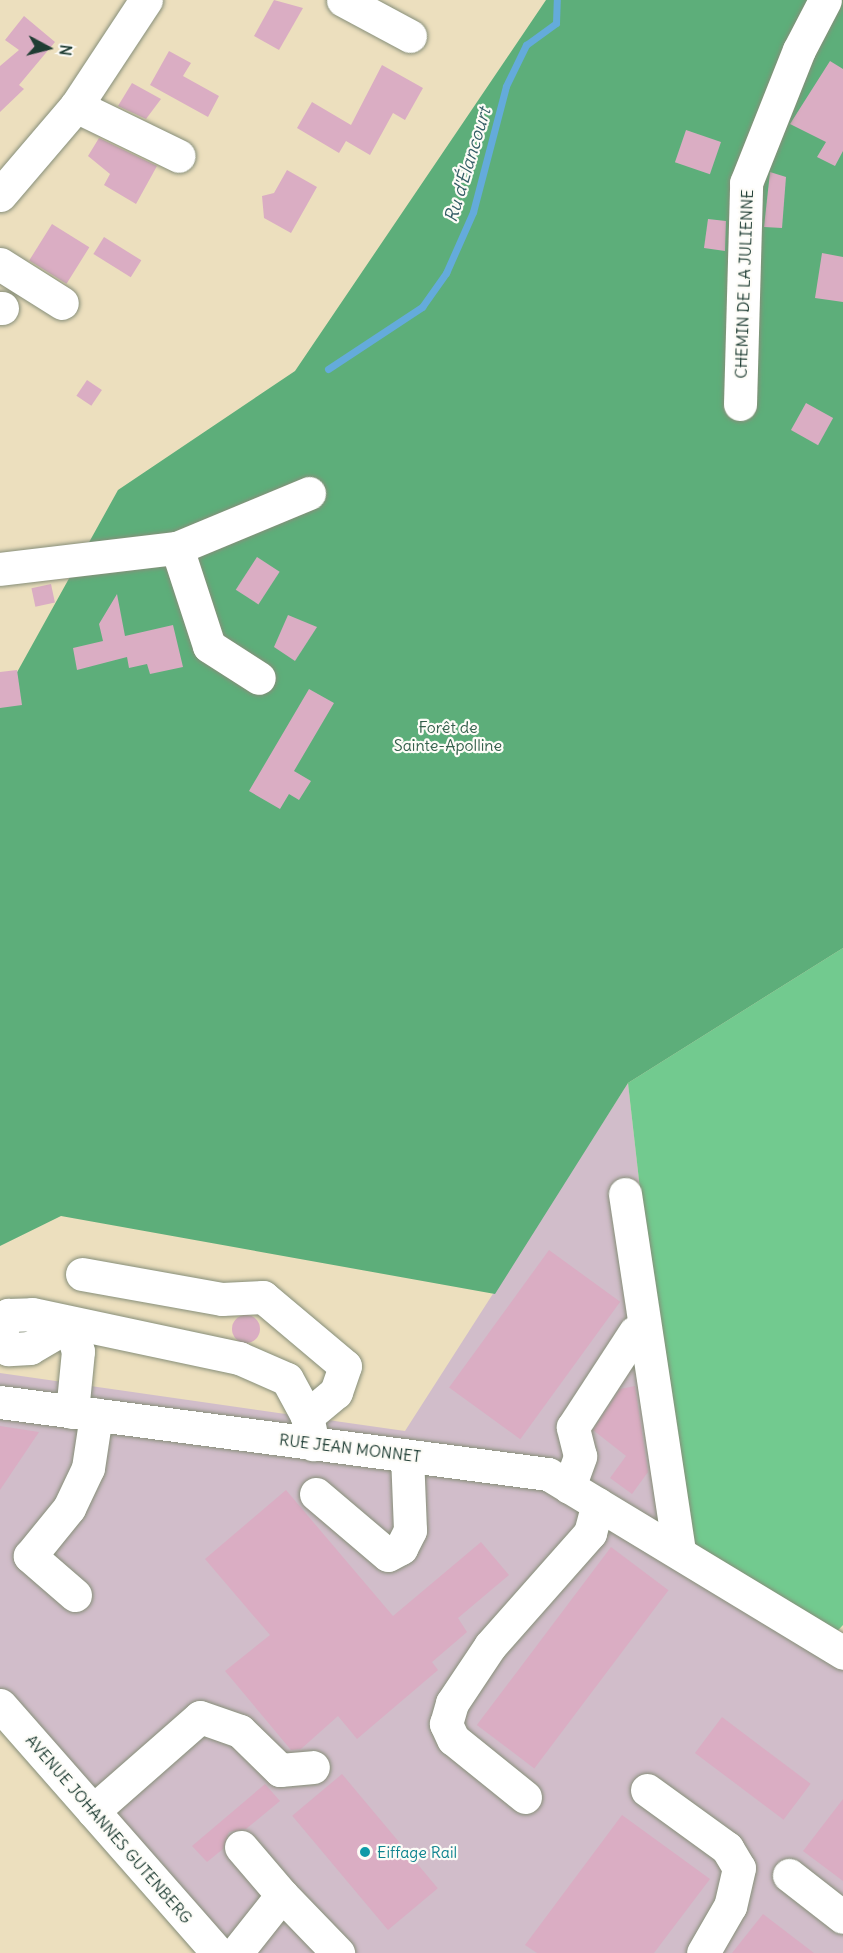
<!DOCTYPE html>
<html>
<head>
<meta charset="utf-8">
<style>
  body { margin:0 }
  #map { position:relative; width:843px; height:1953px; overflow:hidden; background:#ecdfbe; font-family:Delius,sans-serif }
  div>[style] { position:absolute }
  .industrial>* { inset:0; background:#d1bdca }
  .green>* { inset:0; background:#72ca8f }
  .forest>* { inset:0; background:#5dae7a }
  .stream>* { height:7px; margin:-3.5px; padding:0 3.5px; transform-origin:3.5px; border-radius:3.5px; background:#64abdb }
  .building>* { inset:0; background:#daadc3; transform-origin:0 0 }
  .round { border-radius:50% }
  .roads { filter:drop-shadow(0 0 2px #868e79) drop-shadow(0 0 2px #868e79) }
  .minor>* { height:33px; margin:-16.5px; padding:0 16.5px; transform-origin:16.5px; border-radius:16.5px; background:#fff }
  .major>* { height:33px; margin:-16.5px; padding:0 16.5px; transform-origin:16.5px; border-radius:16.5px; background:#fff }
  .dots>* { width:16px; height:16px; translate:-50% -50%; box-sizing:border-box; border:3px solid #fdfcf7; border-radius:50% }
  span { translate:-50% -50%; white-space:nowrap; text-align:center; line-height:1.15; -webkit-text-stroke:4.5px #fdfcf7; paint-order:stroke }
  .street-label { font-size:16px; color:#1f3d34 }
  .park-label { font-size:16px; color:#34604b }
  .culture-label { font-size:16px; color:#0d838f }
  .left { translate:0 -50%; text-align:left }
  .water-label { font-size:18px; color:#345e66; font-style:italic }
  .north { position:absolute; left:18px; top:18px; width:60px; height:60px; -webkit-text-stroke:4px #fdfcf7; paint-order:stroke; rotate:97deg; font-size:16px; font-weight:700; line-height:24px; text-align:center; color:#1f3d34 }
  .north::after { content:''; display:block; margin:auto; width:21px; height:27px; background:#1f3d34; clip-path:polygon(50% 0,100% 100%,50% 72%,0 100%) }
</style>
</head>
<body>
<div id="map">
  <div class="industrial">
    <i style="clip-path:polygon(628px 1083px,681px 1551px,843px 1654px,843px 1953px,218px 1953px,0 1705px,0 1373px,405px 1431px)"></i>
  </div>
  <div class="green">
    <i style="clip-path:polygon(843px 948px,843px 1625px,827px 1642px,681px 1551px,628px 1083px)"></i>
  </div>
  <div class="forest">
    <i style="clip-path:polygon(546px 0,843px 0,843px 948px,628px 1083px,495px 1294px,61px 1216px,0 1246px,0 703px,118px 490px,295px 371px)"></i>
  </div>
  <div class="stream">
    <i style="left:328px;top:369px;width:113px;rotate:-33.4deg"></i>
    <i style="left:422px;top:307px;width:42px;rotate:-54.8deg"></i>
    <i style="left:446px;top:273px;width:67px;rotate:-66.1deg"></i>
    <i style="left:473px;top:212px;width:130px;rotate:-75.3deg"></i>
    <i style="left:506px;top:86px;width:46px;rotate:-64deg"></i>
    <i style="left:526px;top:45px;width:37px;rotate:-36deg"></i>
    <i style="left:556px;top:23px;width:23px;rotate:-88deg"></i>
  </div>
  <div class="building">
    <i style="clip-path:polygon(274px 0,303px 8px,279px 50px,254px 36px)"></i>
    <i style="clip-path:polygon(24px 16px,55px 42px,19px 85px,24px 89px,0 112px,0 66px,19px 50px,5px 40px)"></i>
    <i style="clip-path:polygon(169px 51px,191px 63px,183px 76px,219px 96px,208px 117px,150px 85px)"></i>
    <i style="clip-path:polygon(830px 61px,843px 69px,843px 151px,835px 166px,817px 157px,826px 142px,790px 124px)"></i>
    <i style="clip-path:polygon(382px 65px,423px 88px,405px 120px,393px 113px,370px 155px,346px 141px,339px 153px,297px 128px,312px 102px,351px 125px)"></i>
    <i style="clip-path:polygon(132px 83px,161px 99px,146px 119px,118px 106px)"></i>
    <i style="left:686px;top:130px;width:37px;height:34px;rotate:19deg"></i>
    <i style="clip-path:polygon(99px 138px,157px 166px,136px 204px,104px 185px,110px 174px,88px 156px)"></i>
    <i style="clip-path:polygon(287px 170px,317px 187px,291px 233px,264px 218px,262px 196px,274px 193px)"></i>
    <i style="clip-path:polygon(770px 172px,786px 177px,782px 228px,764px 227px)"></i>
    <i style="clip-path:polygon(708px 219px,726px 221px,725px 251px,704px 248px)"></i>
    <i style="left:52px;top:224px;width:44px;height:43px;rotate:32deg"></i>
    <i style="left:104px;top:237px;width:44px;height:20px;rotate:32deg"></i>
    <i style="clip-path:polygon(822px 253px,843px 257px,843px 302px,815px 298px)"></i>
    <i style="left:87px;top:380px;width:18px;height:19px;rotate:34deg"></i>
    <i style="left:806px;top:403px;width:31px;height:31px;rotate:29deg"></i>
    <i style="left:257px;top:557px;width:27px;height:39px;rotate:33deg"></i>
    <i style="left:51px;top:584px;width:19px;height:20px;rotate:78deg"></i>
    <i style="clip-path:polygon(117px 594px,125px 636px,173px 625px,183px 667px,150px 674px,147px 664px,129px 668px,127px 657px,77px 670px,73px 648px,103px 641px,99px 624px)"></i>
    <i style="clip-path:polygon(288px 615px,317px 627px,295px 661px,274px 647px)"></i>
    <i style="clip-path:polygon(17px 670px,22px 705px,0 708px,0 672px)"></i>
    <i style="clip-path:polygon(309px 689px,334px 703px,294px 771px,311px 781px,299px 800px,289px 794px,280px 809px,249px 791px)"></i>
    <i style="left:549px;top:1250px;width:88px;height:170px;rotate:36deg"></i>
    <i class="round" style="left:232px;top:1315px;width:28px;height:28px"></i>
    <i style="clip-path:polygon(635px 1386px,648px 1472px,632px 1494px,610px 1478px,626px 1456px,593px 1430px,620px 1389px)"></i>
    <i style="clip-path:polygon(0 1426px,39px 1432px,0 1490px)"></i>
    <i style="clip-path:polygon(286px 1490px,393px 1616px,481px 1542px,509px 1575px,458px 1618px,467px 1632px,432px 1662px,438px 1670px,357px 1739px,338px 1716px,301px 1749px,291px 1750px,225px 1671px,270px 1635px,205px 1559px)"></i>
    <i style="left:611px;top:1547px;width:72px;height:223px;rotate:37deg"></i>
    <i style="left:722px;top:1717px;width:111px;height:45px;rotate:37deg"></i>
    <i style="left:342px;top:1774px;width:149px;height:65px;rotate:50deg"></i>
    <i style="clip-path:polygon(265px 1784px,280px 1801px,246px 1829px,229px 1832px,223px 1849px,207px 1862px,192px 1846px)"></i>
    <i style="clip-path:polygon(843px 1799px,843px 1881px,803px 1851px)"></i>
    <i style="clip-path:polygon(622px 1815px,710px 1879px,654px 1953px,537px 1953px,525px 1945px)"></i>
    <i style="clip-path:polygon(763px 1914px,814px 1953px,732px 1953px)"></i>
  </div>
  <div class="roads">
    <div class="minor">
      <i style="left:343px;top:0;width:76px;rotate:28.2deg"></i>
      <i style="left:76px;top:106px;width:114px;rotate:25.9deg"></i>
      <i style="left:0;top:264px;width:73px;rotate:32.2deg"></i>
      <i style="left:0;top:308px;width:2px"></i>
      <i style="left:740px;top:404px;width:221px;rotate:-88.4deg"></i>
      <i style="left:746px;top:183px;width:143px;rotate:-68.3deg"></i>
      <i style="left:799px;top:50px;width:56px;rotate:-62.5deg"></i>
      <i style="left:177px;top:548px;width:103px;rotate:71.9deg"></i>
      <i style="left:209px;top:646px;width:59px;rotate:32.6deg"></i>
      <i style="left:0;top:569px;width:178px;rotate:-6.8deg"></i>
      <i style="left:177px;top:548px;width:143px;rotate:-22.6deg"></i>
      <i style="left:625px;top:1194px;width:362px;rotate:81.4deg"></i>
      <i style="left:82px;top:1274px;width:142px;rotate:10.1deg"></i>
      <i style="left:222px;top:1299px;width:41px;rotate:-2.8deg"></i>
      <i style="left:263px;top:1297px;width:107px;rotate:40.1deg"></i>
      <i style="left:345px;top:1366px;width:28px;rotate:109deg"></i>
      <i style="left:336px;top:1392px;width:38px;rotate:140deg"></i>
      <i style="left:0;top:1402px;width:553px;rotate:7.49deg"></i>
      <i style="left:548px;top:1474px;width:345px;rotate:31.2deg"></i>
      <i style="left:72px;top:1412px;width:61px;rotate:-84.4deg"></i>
      <i style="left:78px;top:1351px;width:28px;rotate:-109deg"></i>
      <i style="left:69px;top:1325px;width:45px;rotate:149.5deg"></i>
      <i style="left:30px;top:1348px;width:22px;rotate:177deg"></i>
      <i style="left:8px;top:1349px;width:19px;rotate:-115deg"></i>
      <i style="left:0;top:1332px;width:19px;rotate:-65deg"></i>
      <i style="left:8px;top:1315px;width:24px;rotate:-2deg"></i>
      <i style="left:32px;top:1314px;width:212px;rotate:12deg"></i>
      <i style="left:239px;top:1358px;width:52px;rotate:23.6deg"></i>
      <i style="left:287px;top:1379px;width:42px;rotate:61.6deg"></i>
      <i style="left:307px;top:1416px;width:29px;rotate:78deg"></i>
      <i style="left:569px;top:1487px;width:33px;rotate:-70deg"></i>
      <i style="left:580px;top:1456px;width:30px;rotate:-104deg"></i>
      <i style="left:573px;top:1427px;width:113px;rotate:-56.9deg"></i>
      <i style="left:316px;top:1494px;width:94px;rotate:40.3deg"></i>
      <i style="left:388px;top:1555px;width:15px;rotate:-28deg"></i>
      <i style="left:401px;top:1548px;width:20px;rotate:-63deg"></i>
      <i style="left:410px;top:1530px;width:74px;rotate:-92.3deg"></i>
      <i style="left:75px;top:1595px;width:60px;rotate:-139.1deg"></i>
      <i style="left:30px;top:1556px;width:62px;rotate:-50.9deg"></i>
      <i style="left:69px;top:1508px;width:44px;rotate:-64.6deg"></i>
      <i style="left:88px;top:1468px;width:54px;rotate:-81.4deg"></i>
      <i style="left:0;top:1705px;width:330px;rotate:48.7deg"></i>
      <i style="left:647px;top:1790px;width:99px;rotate:35.9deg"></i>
      <i style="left:727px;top:1848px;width:23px;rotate:59deg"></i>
      <i style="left:739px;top:1868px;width:39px;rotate:103deg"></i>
      <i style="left:730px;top:1906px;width:54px;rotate:119.9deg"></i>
      <i style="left:525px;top:1797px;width:92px;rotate:-141.1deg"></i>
      <i style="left:453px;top:1739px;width:17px;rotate:-115deg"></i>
      <i style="left:446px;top:1724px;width:22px;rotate:-74deg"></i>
      <i style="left:452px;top:1703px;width:69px;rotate:-56.3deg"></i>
      <i style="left:490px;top:1646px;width:151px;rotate:-48.5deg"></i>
      <i style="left:590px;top:1533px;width:30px;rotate:-75deg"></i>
      <i style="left:93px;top:1811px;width:142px;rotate:-41.3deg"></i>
      <i style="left:200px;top:1717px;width:42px;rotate:19.3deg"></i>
      <i style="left:240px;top:1731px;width:56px;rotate:44.3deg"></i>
      <i style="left:280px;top:1770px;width:33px;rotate:-5deg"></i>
      <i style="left:241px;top:1847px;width:63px;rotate:49.5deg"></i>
      <i style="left:789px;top:1875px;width:68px;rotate:37.9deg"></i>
      <i style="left:236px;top:1953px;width:74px;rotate:-51.6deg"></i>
      <i style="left:282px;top:1895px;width:81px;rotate:46deg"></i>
    </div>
    <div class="major">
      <i style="left:0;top:195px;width:117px;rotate:-49.5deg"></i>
      <i style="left:76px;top:106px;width:127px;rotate:-56.6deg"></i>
    </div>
  </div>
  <div class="dots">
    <i style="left:365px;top:1852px;background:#0f9aa8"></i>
  </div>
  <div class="street-label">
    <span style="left:744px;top:284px;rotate:-88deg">CHEMIN DE LA JULIENNE</span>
    <span style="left:350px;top:1448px;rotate:7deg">RUE JEAN MONNET</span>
    <span style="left:109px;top:1829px;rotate:49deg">AVENUE JOHANNES GUTENBERG</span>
  </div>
  <div class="park-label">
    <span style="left:448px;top:736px">Forêt de<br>Sainte-Apolline</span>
  </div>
  <div class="culture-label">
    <span class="left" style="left:377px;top:1852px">Eiffage Rail</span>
  </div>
  <div class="water-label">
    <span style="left:468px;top:165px;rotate:-73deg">Ru d'Élancourt</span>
  </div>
  <div class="north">N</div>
</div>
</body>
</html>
